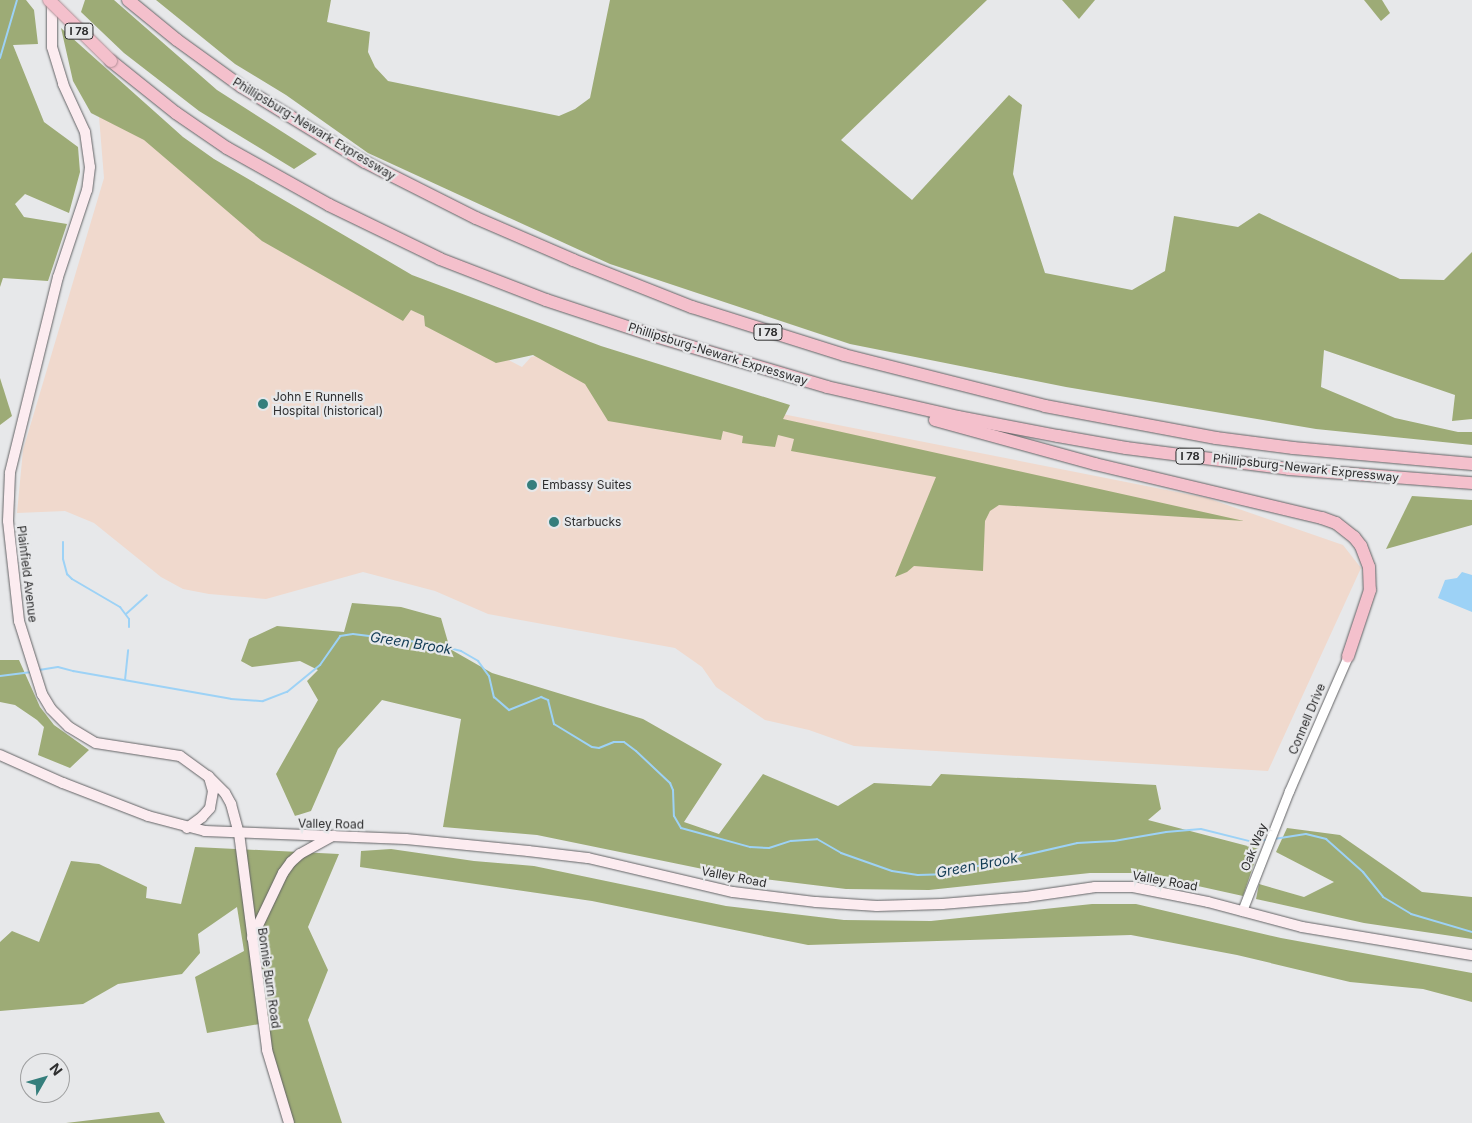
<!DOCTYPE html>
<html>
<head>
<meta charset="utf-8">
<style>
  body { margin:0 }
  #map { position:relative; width:1472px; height:1123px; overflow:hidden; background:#e7e8ea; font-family:Inter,sans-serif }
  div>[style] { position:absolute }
  .commercial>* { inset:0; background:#f0d9cd }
  .forest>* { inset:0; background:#9dab76 }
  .water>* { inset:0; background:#9dd2f6 }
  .stream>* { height:2px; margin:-1px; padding:0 1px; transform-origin:1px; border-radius:1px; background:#9dd2f6 }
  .roads { filter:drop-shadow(0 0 1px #636365) drop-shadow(0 0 1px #636365) }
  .tertiary>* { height:9px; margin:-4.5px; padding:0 4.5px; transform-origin:4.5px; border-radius:4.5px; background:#fff }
  .secondary>* { height:10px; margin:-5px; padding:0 5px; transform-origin:5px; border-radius:5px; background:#fcecf0 }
  .motorway>* { height:12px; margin:-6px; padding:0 6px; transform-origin:6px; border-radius:6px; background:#f4c0cc }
  .bridges { filter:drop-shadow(0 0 1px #af8d95) drop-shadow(0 0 1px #af8d95) }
  .motorway-bridge>* { height:12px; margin:-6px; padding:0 6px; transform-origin:6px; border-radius:6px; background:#f4c0cc }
  .dots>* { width:14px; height:14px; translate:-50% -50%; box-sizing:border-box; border:2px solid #e7e8ea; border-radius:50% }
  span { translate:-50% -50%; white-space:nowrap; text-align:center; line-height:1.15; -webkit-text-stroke:4.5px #e7e8ea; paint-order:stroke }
  .shield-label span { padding:1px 4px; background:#e7e8ea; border:1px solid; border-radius:4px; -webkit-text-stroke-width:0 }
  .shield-label { font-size:11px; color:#2e2e2f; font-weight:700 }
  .street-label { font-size:12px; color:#2e2e2f }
  .poi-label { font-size:12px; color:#2e2e2f }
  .left { translate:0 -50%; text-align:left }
  .water-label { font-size:14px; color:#113b54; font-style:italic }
  .north { position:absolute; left:20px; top:1053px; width:50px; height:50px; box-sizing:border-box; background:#e7e8ea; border:1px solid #9d9e9f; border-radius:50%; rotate:52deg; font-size:14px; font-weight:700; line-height:20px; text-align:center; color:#2e2e2f }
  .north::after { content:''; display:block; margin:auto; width:18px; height:22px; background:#357e7c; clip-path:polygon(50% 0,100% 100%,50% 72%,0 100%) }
</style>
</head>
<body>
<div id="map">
  <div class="commercial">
    <i style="clip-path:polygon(98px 104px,274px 238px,522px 367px,531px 357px,556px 351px,727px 403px,1207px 498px,1343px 545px,1361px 568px,1268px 771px,854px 746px,809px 730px,765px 720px,716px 687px,702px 667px,675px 648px,488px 614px,435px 591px,363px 572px,266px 599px,209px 594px,183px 589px,161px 577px,94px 523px,65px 511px,17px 513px,23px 450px,104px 178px)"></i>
  </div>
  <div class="forest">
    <i style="clip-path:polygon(0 0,26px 0,34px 10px,38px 44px,13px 45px,44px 122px,78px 147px,80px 172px,69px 213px,25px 194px,15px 204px,24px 217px,67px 224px,48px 281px,3px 278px,0 287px)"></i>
    <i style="clip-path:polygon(85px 0,114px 0,217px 90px,317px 154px,294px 169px,199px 111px,124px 53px,81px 12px)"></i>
    <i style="clip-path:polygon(156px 0,331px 0,327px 22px,370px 32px,368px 52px,375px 67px,388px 81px,559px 116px,575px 109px,590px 98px,610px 0,987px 0,841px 140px,912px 200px,1009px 95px,1022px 105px,1013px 174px,1045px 273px,1132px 290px,1165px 271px,1174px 216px,1238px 227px,1259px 213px,1400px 279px,1444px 280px,1472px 252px,1472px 419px,1452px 421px,1455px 395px,1324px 350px,1321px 387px,1395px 418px,1458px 432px,1472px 432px,1472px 445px,1316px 429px,1066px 387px,850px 344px,610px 264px,368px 153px,286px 95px,235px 64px)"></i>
    <i style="clip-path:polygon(1062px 0,1095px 0,1079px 19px)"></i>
    <i style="clip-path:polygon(1364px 0,1382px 0,1390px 13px,1381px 21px)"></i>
    <i style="clip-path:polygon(61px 28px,183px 137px,214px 159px,412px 275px,601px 346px,790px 405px,783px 419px,1244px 521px,999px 505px,990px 511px,985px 521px,983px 571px,914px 566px,907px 572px,895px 577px,936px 477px,791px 451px,794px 439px,778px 435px,775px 447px,742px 443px,743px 436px,723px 431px,721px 440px,608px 421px,585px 384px,533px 355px,496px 363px,425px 326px,424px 316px,411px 310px,403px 321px,262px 241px,144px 140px,91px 113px,73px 81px)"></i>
    <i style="clip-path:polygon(0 378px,12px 416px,0 425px)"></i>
    <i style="clip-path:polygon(1412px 496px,1472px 500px,1472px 525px,1386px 549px)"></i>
    <i style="clip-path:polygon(352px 603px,401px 607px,441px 618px,450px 649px,492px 673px,643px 719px,722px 764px,684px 822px,719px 834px,763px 774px,838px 806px,874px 783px,931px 786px,941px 774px,1156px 785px,1161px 809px,1148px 820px,1259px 849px,1243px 896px,1139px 873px,1090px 873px,929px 890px,846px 889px,732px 875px,537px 835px,443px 827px,461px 719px,382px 700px,338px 749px,311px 811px,295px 816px,276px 774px,318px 700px,307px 681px,318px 670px,300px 661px,252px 667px,241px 661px,249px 639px,277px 626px,344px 632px)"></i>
    <i style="clip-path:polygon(0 660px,19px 660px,40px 707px,54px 725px,89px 750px,70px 768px,38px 755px,44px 727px,37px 720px,15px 705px,0 702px)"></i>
    <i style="clip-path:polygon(1287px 828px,1340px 835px,1422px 892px,1472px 897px,1472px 939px,1364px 923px,1256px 899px,1259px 884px,1304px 897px,1334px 882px,1276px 852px)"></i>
    <i style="clip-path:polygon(195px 847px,339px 854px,308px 927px,328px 970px,308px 1020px,342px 1123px,293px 1123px,268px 1044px,265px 1023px,207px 1033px,195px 977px,244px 951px,237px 907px,198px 934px,200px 953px,182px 974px,118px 984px,83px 1004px,0 1011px,0 942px,12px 931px,39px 942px,71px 861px,99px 864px,147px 887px,146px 898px,181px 904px)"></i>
    <i style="clip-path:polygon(391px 849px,474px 861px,534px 866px,726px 906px,844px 920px,931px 921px,1092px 904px,1136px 904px,1281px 938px,1472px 973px,1472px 1002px,1423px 989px,1350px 982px,1237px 955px,1131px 935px,808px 945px,592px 901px,360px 867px,361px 851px)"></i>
    <i style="clip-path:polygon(159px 1112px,165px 1123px,66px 1123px)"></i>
  </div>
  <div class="water">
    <i style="clip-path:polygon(1462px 572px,1472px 575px,1472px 612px,1438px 598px,1445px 580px,1457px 578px)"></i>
  </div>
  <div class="stream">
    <i style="left:0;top:58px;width:60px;rotate:-73.7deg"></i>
    <i style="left:63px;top:542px;width:17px;rotate:90deg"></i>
    <i style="left:63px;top:559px;width:16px;rotate:75deg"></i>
    <i style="left:67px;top:574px;width:7px;rotate:45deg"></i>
    <i style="left:72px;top:579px;width:56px;rotate:30.3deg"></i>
    <i style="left:120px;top:607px;width:15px;rotate:53deg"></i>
    <i style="left:129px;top:619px;width:8px;rotate:90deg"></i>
    <i style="left:126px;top:614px;width:28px;rotate:-42deg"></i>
    <i style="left:39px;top:670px;width:19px;rotate:-9deg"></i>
    <i style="left:58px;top:667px;width:16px;rotate:15deg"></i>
    <i style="left:73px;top:671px;width:160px;rotate:10deg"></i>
    <i style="left:231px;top:699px;width:32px;rotate:4deg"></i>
    <i style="left:263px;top:701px;width:26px;rotate:-21deg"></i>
    <i style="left:287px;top:692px;width:43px;rotate:-39.3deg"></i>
    <i style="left:320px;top:665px;width:35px;rotate:-55deg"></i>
    <i style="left:340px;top:636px;width:13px;rotate:-9deg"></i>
    <i style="left:353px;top:634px;width:81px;rotate:7.1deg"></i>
    <i style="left:433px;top:644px;width:29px;rotate:14deg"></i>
    <i style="left:461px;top:651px;width:20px;rotate:30deg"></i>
    <i style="left:478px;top:661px;width:19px;rotate:54deg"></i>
    <i style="left:489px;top:676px;width:22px;rotate:77deg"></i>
    <i style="left:494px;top:697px;width:20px;rotate:41deg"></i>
    <i style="left:509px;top:710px;width:35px;rotate:-22deg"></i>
    <i style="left:541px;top:697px;width:8px;rotate:23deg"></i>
    <i style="left:548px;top:700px;width:25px;rotate:76deg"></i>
    <i style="left:554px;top:724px;width:44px;rotate:31.2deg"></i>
    <i style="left:592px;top:747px;width:7px;rotate:8deg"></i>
    <i style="left:599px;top:748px;width:16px;rotate:-22deg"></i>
    <i style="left:614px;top:742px;width:10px"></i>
    <i style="left:624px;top:742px;width:15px;rotate:37deg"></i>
    <i style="left:636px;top:751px;width:47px;rotate:43.3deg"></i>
    <i style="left:670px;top:783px;width:8px;rotate:67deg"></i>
    <i style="left:673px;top:790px;width:26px;rotate:88deg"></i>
    <i style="left:674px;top:816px;width:14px;rotate:60deg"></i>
    <i style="left:681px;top:828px;width:72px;rotate:15.4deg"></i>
    <i style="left:750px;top:847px;width:19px;rotate:3deg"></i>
    <i style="left:769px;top:848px;width:23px;rotate:-18deg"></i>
    <i style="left:791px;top:841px;width:26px;rotate:-4deg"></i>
    <i style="left:817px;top:839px;width:28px;rotate:30deg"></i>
    <i style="left:841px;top:853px;width:54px;rotate:19.4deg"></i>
    <i style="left:892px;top:871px;width:26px;rotate:9deg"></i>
    <i style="left:918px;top:875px;width:25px;rotate:-2deg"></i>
    <i style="left:943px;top:874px;width:138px;rotate:-13deg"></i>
    <i style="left:1077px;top:843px;width:37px;rotate:-3deg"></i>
    <i style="left:1114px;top:841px;width:53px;rotate:-9.8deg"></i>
    <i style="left:1166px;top:832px;width:35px;rotate:-5deg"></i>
    <i style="left:1201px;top:829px;width:49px;rotate:14deg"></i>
    <i style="left:1249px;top:841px;width:17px;rotate:-3deg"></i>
    <i style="left:0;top:676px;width:32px;rotate:-7deg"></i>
    <i style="left:125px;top:680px;width:30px;rotate:-84deg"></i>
    <i style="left:1274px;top:839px;width:32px;rotate:-9deg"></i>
    <i style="left:1306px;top:834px;width:21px;rotate:14deg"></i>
    <i style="left:1326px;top:839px;width:50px;rotate:41.7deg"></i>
    <i style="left:1363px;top:872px;width:32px;rotate:51deg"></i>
    <i style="left:1383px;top:897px;width:33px;rotate:31deg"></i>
    <i style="left:1411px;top:914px;width:64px;rotate:16.4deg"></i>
  </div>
  <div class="roads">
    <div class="tertiary">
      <i style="left:1242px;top:911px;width:129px;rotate:-68.6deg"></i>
      <i style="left:1289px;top:791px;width:147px;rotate:-66.4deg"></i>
    </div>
    <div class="secondary">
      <i style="left:52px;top:0;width:47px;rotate:90deg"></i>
      <i style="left:52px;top:47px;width:39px;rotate:73deg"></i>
      <i style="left:63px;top:84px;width:53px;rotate:65.4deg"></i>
      <i style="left:85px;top:132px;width:35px;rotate:82deg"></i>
      <i style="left:90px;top:167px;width:23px;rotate:97deg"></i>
      <i style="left:87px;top:190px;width:92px;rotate:108.4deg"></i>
      <i style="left:58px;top:277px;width:202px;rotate:103.8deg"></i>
      <i style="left:10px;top:473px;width:48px;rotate:92.4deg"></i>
      <i style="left:8px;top:521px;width:101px;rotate:83.7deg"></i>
      <i style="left:19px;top:621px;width:77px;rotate:72.5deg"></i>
      <i style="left:42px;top:694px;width:17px;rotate:59deg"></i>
      <i style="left:51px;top:709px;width:25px;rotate:45deg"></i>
      <i style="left:69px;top:727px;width:31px;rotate:31deg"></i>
      <i style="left:96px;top:743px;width:85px;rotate:8.8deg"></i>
      <i style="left:180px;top:756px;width:34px;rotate:36deg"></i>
      <i style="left:208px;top:776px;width:24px;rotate:45deg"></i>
      <i style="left:225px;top:793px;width:13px;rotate:61deg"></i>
      <i style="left:231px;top:804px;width:30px;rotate:75deg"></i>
      <i style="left:239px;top:833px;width:219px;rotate:82.6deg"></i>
      <i style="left:267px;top:1050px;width:76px;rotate:73.2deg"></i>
      <i style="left:0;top:755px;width:69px;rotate:24deg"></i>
      <i style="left:63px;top:783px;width:91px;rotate:21.2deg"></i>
      <i style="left:148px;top:816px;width:59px;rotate:14.7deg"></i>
      <i style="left:205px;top:831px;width:201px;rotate:2.3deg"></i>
      <i style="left:406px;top:839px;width:123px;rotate:5.6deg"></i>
      <i style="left:528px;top:851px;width:60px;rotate:6.7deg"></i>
      <i style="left:588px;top:858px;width:149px;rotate:13.2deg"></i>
      <i style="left:733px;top:892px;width:84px;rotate:6.9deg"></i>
      <i style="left:816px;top:902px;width:61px;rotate:3.8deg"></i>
      <i style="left:877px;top:906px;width:65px;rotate:-1.8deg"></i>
      <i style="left:942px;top:904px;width:84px;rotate:-4.8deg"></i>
      <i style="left:1026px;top:897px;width:70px;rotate:-8.2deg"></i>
      <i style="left:1095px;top:887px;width:38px"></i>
      <i style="left:1133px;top:887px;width:76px;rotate:11.3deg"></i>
      <i style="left:1208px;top:902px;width:97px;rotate:14.9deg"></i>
      <i style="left:1302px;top:927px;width:172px;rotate:9.4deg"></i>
      <i style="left:187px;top:828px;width:19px;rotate:-36deg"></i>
      <i style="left:202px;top:817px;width:12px;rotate:-48deg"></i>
      <i style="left:210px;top:808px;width:17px;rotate:-80deg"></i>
      <i style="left:213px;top:791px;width:15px;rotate:-106deg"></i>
      <i style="left:252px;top:938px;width:72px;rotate:-64.5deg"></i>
      <i style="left:283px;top:873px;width:14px;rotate:-54deg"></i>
      <i style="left:291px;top:862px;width:12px;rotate:-42deg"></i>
      <i style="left:300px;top:854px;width:38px;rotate:-29deg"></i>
    </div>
    <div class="motorway">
      <i style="left:128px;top:0;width:63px;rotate:39.2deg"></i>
      <i style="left:177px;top:40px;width:80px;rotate:35.9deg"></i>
      <i style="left:242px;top:87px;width:144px;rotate:31.4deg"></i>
      <i style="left:365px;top:162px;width:124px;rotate:26.8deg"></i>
      <i style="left:476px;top:218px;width:106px;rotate:23.4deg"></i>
      <i style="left:573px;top:260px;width:128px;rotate:21.6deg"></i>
      <i style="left:692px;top:307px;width:159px;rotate:17.5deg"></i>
      <i style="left:844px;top:355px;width:207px;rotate:14.2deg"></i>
      <i style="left:1045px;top:406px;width:174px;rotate:10.6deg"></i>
      <i style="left:1216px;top:438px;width:78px;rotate:7.4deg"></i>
      <i style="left:1293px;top:448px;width:180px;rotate:5.1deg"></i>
      <i style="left:111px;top:61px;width:83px;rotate:38.7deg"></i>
      <i style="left:176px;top:113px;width:62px;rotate:34.5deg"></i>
      <i style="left:227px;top:148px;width:117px;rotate:29.2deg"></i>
      <i style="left:329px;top:205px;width:123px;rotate:25.9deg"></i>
      <i style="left:440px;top:259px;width:114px;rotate:21.1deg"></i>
      <i style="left:546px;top:300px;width:115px;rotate:18.3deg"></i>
      <i style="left:655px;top:336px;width:179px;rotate:16.5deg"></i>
      <i style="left:827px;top:387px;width:134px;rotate:12.9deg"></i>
      <i style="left:958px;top:417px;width:102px;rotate:10.8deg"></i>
      <i style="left:1058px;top:436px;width:69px;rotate:10deg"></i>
      <i style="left:1126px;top:448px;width:164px;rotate:7.3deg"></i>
      <i style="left:1289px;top:469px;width:184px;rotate:4.4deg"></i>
      <i style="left:935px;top:420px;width:166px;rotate:15.4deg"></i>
      <i style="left:1095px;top:464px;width:233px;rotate:13.4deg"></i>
      <i style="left:1322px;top:518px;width:15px;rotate:20deg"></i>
      <i style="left:1336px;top:523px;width:23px;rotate:38deg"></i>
      <i style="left:1354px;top:537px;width:11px;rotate:52deg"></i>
      <i style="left:1361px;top:546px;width:22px;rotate:69deg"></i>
      <i style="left:1369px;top:567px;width:23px;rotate:88deg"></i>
      <i style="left:1370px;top:590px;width:70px;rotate:108.4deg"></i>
    </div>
  </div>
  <div class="bridges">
    <div class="motorway-bridge">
      <i style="left:49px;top:0;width:87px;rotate:44.5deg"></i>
    </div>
  </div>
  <div class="dots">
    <i style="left:263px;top:404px;background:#357e7c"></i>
    <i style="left:532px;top:485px;background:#357e7c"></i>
    <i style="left:554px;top:522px;background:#357e7c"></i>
  </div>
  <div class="shield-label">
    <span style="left:79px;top:31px">I 78</span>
    <span style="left:768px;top:332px">I 78</span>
    <span style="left:1190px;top:456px">I 78</span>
  </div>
  <div class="street-label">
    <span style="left:314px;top:129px;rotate:31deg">Phillipsburg-Newark Expressway</span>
    <span style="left:718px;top:354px;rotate:17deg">Phillipsburg-Newark Expressway</span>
    <span style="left:1306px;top:468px;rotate:6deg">Phillipsburg-Newark Expressway</span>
    <span style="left:27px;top:574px;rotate:83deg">Plainfield Avenue</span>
    <span style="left:1307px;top:719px;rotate:-67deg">Connell Drive</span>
    <span style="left:331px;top:824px;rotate:1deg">Valley Road</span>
    <span style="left:1254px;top:847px;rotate:-68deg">Oak Way</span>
    <span style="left:734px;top:877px;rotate:11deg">Valley Road</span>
    <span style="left:1165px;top:881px;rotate:10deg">Valley Road</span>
    <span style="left:269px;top:978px;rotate:82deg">Bonnie Burn Road</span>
  </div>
  <div class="poi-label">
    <span class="left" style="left:273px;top:404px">John E Runnells<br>Hospital (historical)</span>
    <span class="left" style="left:542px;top:485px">Embassy Suites</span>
    <span class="left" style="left:564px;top:522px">Starbucks</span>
  </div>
  <div class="water-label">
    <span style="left:411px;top:643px;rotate:9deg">Green Brook</span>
    <span style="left:977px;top:865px;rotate:-11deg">Green Brook</span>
  </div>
  <div class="north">N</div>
</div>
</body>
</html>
